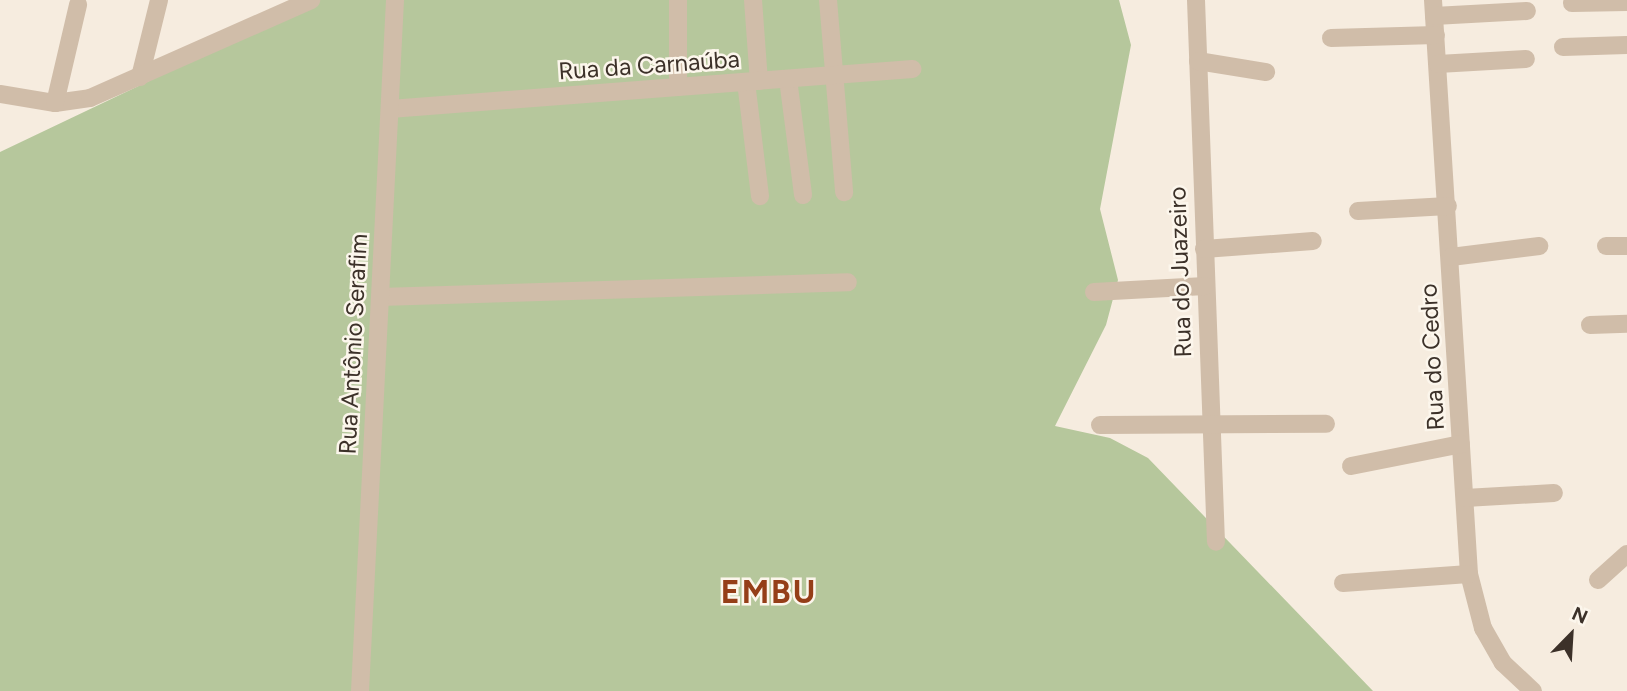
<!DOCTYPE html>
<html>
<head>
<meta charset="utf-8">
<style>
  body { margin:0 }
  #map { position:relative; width:1627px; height:691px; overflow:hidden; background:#f6ecdf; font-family:Figtree,sans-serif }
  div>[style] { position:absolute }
  .green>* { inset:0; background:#b6c79c }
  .minor>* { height:18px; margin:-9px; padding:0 9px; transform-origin:9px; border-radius:9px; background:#d0bda9 }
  span { translate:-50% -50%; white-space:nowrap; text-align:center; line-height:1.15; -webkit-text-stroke:5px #fcf6ec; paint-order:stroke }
  .street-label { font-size:24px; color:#3c3129 }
  .district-label { font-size:32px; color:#953e18; font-weight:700; letter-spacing:2px }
  .north { position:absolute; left:1536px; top:600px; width:70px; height:70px; -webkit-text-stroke:5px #fcf6ec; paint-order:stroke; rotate:24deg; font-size:19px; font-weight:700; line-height:28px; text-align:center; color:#3c3129 }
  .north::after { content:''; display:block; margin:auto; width:24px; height:32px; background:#3c3129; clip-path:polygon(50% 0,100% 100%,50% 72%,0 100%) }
</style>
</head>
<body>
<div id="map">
  <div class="green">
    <i style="clip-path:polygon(319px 0,1119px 0,1131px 45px,1100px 209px,1118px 280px,1106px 325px,1055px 426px,1110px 438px,1148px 458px,1373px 691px,0 691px,0 152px)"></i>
  </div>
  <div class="minor">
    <i style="left:753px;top:0;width:81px;rotate:85.8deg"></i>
    <i style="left:828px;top:0;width:193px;rotate:85.2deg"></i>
    <i style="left:1196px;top:0;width:542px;rotate:87.89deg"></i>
    <i style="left:1433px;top:0;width:575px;rotate:86.41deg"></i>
    <i style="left:1469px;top:574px;width:56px;rotate:75.5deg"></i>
    <i style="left:1483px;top:628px;width:40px;rotate:60.3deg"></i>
    <i style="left:1503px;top:663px;width:41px;rotate:43deg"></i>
    <i style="left:1572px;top:3px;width:55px;rotate:-1deg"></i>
    <i style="left:1434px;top:16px;width:93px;rotate:-3.1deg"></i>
    <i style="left:1331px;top:38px;width:105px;rotate:-1.6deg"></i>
    <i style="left:1563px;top:47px;width:64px;rotate:-1.8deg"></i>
    <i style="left:1198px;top:61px;width:69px;rotate:9.2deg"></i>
    <i style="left:1438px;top:64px;width:88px;rotate:-3.3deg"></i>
    <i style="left:140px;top:77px;width:79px;rotate:-76.1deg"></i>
    <i style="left:788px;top:79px;width:117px;rotate:82.6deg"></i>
    <i style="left:746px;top:82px;width:115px;rotate:83deg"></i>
    <i style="left:678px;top:87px;width:87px;rotate:-90deg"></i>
    <i style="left:0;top:94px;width:56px;rotate:9.3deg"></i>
    <i style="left:55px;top:103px;width:35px;rotate:-8deg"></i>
    <i style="left:90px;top:98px;width:242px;rotate:-23.9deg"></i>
    <i style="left:55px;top:103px;width:101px;rotate:-76.8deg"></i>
    <i style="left:390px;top:109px;width:524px;rotate:-4.38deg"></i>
    <i style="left:1358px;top:211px;width:90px;rotate:-3.2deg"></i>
    <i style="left:1606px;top:246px;width:21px"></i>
    <i style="left:1204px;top:249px;width:109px;rotate:-4.2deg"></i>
    <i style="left:1451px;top:257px;width:89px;rotate:-7.1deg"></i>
    <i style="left:1094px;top:292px;width:111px;rotate:-3.1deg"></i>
    <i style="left:380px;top:297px;width:468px;rotate:-1.8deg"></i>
    <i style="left:1590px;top:325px;width:37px;rotate:-2deg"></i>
    <i style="left:1100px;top:425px;width:226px;rotate:-0.3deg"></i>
    <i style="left:1351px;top:466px;width:112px;rotate:-11.3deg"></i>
    <i style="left:1465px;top:498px;width:89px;rotate:-3.2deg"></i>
    <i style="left:1598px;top:580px;width:39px;rotate:-42deg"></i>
    <i style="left:1343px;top:583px;width:126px;rotate:-4.1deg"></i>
    <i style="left:360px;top:691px;width:692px;rotate:-87.1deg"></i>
  </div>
  <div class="street-label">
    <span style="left:649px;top:65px;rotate:-4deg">Rua da Carnaúba</span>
    <span style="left:1180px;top:272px;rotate:-92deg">Rua do Juazeiro</span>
    <span style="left:353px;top:344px;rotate:-87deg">Rua Antônio Serafim</span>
    <span style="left:1432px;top:357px;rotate:-93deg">Rua do Cedro</span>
  </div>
  <div class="district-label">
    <span style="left:769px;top:592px">EMBU</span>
  </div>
  <div class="north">N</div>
</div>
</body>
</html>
